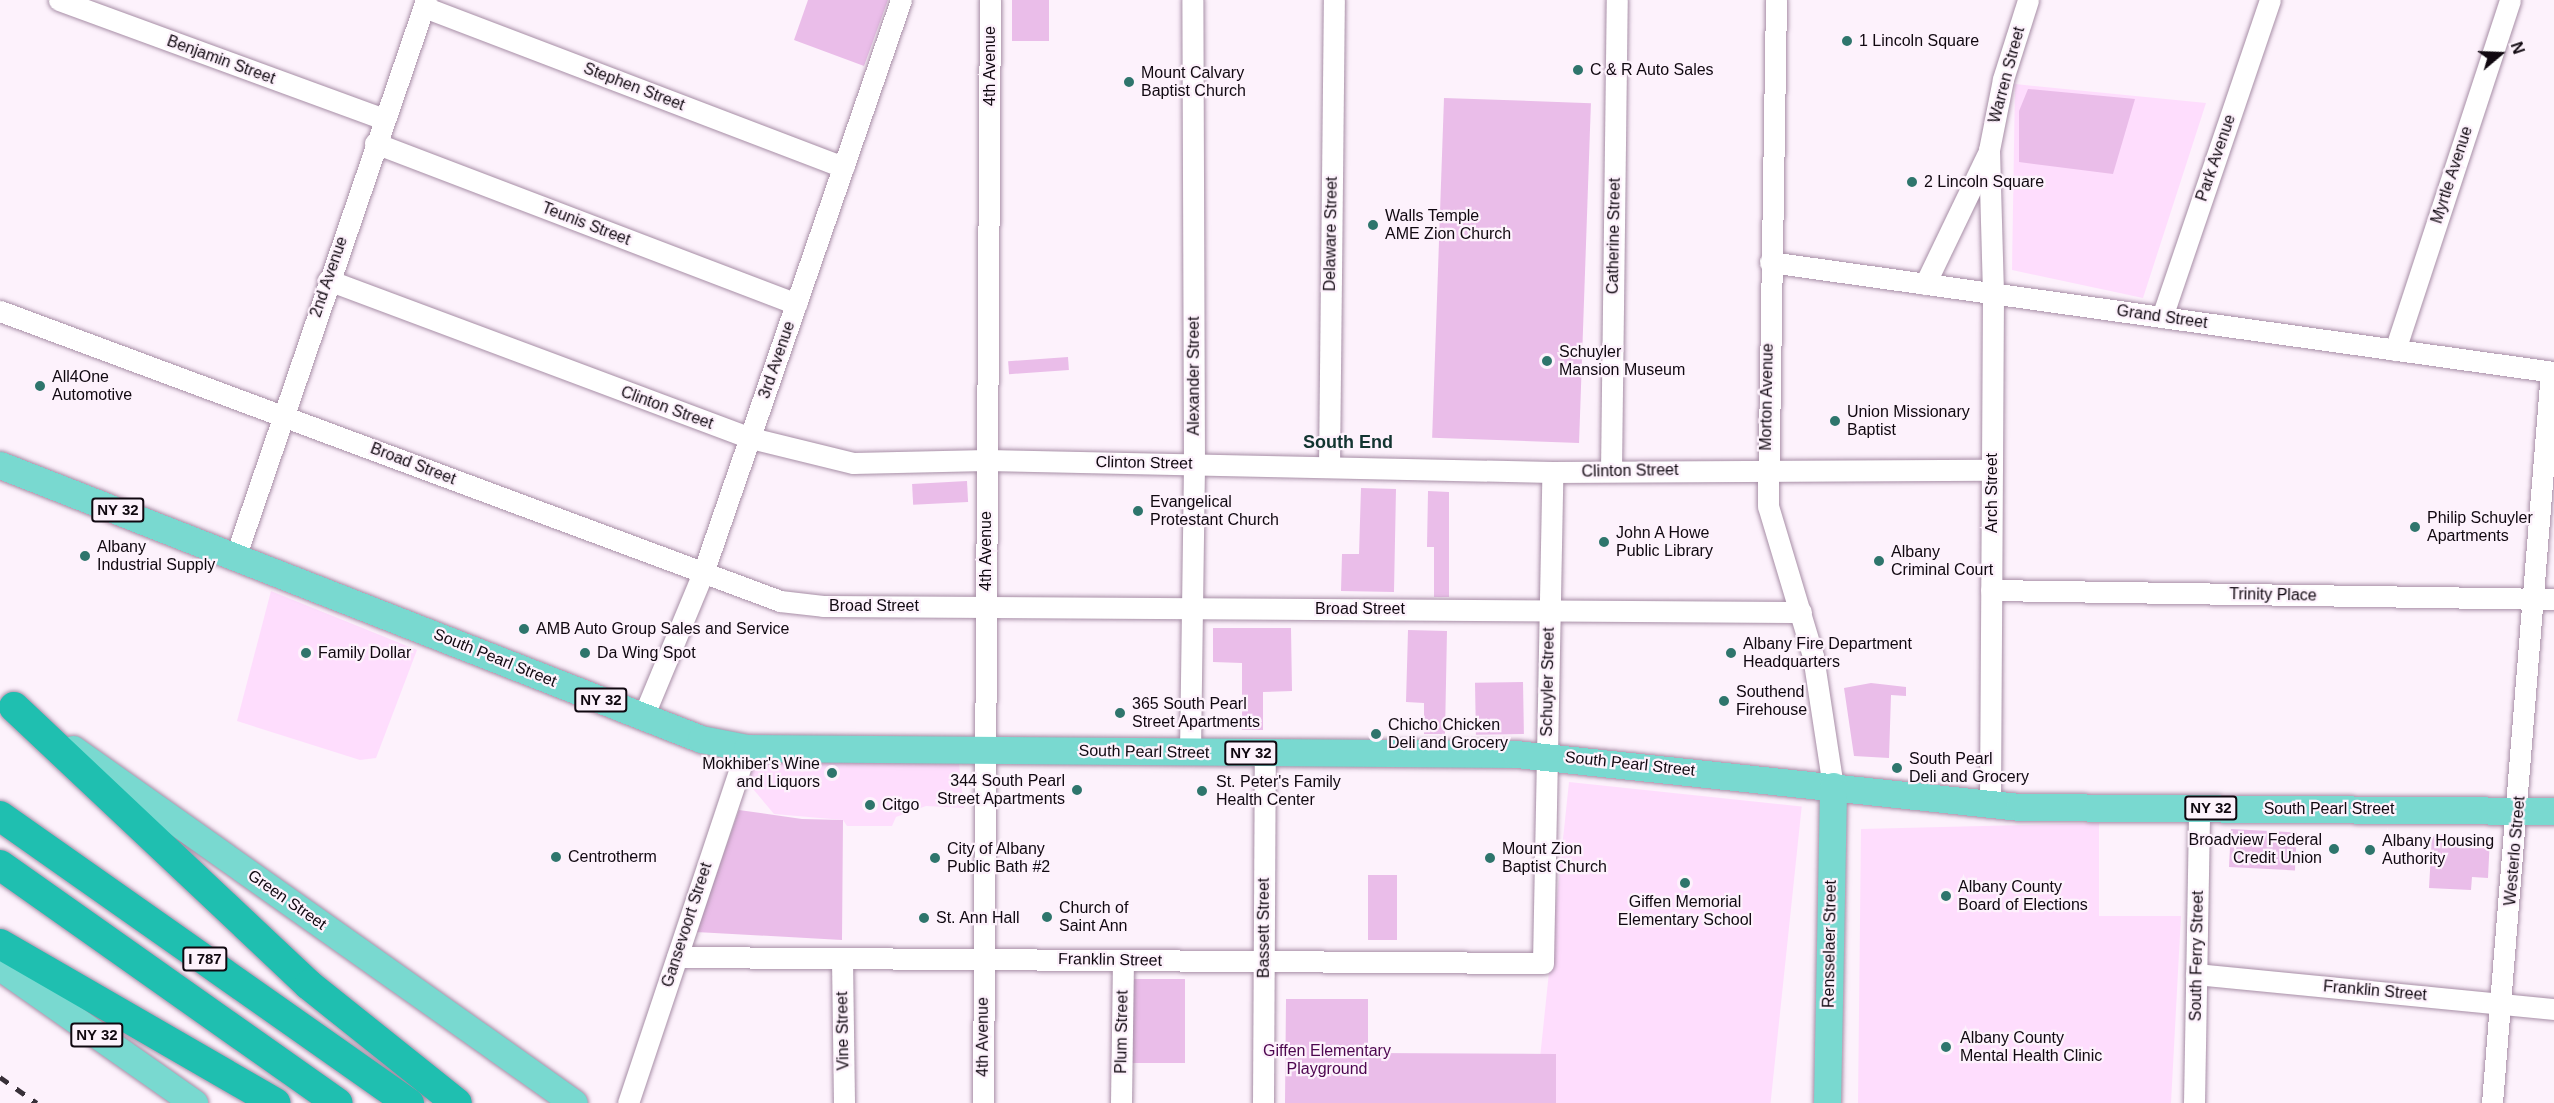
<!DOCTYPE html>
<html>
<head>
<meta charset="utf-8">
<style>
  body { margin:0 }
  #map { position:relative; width:2554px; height:1103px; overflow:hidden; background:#fdf2fc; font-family:Helvetica,sans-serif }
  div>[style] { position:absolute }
  .built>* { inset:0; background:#feddfd; transform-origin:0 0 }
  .green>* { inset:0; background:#eabde9; transform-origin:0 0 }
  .roads { filter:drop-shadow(0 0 2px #a78ea6) drop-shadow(0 0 2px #a78ea6) }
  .minor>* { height:21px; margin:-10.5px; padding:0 10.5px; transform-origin:10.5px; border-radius:10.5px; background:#fff }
  .major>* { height:27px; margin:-13.5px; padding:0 13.5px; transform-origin:13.5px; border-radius:13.5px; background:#79d9d0 }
  .highway>* { height:30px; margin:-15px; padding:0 15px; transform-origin:15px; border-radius:15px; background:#1fbfb0 }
  .rail>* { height:4.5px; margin-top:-2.25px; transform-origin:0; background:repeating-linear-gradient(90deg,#383038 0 10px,transparent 0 20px) }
  .dots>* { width:16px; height:16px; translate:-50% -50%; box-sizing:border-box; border:3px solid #fdf2fc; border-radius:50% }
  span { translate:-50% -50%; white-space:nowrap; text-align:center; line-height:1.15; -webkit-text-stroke:4.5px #fdf2fc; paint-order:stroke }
  .shield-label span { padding:2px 4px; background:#fdf2fc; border:2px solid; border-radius:4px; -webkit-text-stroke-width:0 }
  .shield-label { font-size:15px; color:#100810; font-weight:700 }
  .poi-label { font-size:16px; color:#100810 }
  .left { translate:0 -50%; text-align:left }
  .right { translate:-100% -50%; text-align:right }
  .street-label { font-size:16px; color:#100810 }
  .park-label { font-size:16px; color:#4d064f }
  .neighbourhood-label { font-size:18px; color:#123430; font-weight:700 }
  .north { position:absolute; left:2470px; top:24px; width:60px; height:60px; -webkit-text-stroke:4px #fdf2fc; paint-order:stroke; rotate:71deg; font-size:16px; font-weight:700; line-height:24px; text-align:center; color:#100810 }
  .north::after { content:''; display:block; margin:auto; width:21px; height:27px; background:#100810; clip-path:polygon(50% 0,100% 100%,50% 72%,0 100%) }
</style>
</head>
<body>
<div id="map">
  <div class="built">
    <i style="clip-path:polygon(2015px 84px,2206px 103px,2143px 298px,2012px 270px)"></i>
    <i style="clip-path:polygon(271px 591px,417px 650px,376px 758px,360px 760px,237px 721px)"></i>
    <i style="clip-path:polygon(755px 761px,959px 764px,964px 808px,926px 806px,896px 817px,892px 826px,847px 826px,843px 820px,774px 814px,748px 783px)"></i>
    <i style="left:1569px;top:782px;width:234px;height:321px;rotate:6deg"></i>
    <i style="clip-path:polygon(2099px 823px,2099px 916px,2181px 916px,2171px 1103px,1858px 1103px,1861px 829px)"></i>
  </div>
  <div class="green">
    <i style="clip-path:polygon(808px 0,888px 0,864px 66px,794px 40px)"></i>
    <i style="left:1012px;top:0;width:37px;height:41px"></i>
    <i style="clip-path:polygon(2028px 89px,2135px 99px,2113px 174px,2019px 162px,2019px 111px)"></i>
    <i style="left:1444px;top:98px;width:147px;height:340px;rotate:2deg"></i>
    <i style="left:1068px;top:357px;width:13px;height:60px;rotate:86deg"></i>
    <i style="left:967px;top:481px;width:21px;height:55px;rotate:87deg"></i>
    <i style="clip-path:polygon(1361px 488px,1396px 489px,1394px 592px,1341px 591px,1342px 554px,1359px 554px)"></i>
    <i style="clip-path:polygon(1428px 491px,1449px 492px,1449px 597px,1434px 597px,1434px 547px,1427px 547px)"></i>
    <i style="clip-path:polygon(1213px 628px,1291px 628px,1292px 691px,1263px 692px,1263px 730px,1242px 730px,1242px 663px,1213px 662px)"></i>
    <i style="clip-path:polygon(1408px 630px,1447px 631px,1445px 734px,1424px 734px,1424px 703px,1406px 702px)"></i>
    <i style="left:1523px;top:682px;width:52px;height:48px;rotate:89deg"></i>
    <i style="clip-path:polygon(1871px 683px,1906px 687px,1906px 696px,1891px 695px,1889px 758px,1854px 756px,1844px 688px)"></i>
    <i style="clip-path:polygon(739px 810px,802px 819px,843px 820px,842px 940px,696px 932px)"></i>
    <i style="left:2231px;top:829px;width:66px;height:38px;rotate:3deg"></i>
    <i style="clip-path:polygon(2432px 835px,2490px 837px,2488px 878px,2472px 877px,2471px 890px,2429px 888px)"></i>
    <i style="left:1368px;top:875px;width:29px;height:65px"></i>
    <i style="left:1132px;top:979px;width:53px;height:84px"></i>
    <i style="clip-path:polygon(1286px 999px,1368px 999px,1368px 1053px,1556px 1054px,1556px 1103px,1285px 1103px)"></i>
  </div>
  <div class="roads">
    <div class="minor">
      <i style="left:59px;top:0;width:346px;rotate:20.1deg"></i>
      <i style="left:1776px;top:0;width:506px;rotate:90.91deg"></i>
      <i style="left:1768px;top:506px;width:157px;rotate:73.3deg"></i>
      <i style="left:1813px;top:656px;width:132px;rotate:81.3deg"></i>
      <i style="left:424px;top:7px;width:449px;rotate:20.9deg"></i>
      <i style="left:375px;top:143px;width:451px;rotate:20.9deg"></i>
      <i style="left:1770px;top:262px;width:792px;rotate:7.99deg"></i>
      <i style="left:328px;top:280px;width:452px;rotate:20.5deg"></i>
      <i style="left:751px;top:438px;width:105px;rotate:13.8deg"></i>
      <i style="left:853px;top:463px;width:134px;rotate:-1.3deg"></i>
      <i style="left:987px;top:460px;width:565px;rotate:1.22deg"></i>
      <i style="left:1552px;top:472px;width:440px;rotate:-0.3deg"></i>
      <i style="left:1925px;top:284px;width:143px;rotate:-64.3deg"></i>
      <i style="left:0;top:311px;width:832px;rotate:20.39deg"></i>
      <i style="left:780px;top:601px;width:43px;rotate:6.6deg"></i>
      <i style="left:823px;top:606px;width:978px;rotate:0.35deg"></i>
      <i style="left:2162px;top:317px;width:335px;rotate:-71.2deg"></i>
      <i style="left:2395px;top:350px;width:368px;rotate:-71.8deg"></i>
      <i style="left:1329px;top:467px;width:467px;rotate:-89.4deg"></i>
      <i style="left:1611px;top:471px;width:471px;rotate:-89.3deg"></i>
      <i style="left:236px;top:555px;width:587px;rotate:-71.1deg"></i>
      <i style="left:1991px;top:590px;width:563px;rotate:0.92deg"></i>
      <i style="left:643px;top:717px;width:156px;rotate:-67.4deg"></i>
      <i style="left:703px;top:573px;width:606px;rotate:-70.94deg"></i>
      <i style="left:1190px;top:752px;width:289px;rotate:-89.2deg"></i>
      <i style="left:1194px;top:463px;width:463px;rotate:-90.2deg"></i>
      <i style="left:1990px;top:802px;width:509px;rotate:-89.66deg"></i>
      <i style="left:1993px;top:293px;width:143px;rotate:-91.6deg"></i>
      <i style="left:1989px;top:150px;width:72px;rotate:-78.8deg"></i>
      <i style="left:2003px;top:79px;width:83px;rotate:-72.4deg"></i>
      <i style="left:677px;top:957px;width:866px;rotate:0.4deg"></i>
      <i style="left:1543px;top:963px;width:491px;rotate:-88.9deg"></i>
      <i style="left:842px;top:959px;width:144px;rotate:89.2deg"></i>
      <i style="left:2196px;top:974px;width:360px;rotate:5.6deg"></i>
      <i style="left:628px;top:1103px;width:374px;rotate:-71.5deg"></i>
      <i style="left:983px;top:1103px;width:1103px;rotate:-89.64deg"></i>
      <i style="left:1121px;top:1103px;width:142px;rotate:-89.2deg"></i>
      <i style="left:1263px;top:1103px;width:349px;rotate:-89.7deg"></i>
      <i style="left:2194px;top:1103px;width:295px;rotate:-89deg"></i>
      <i style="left:2492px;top:1103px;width:733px;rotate:-85.39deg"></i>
    </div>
    <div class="major">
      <i style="left:0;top:465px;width:753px;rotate:21.35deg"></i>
      <i style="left:701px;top:739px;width:47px;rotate:11.1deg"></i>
      <i style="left:747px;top:748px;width:769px;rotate:0.45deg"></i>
      <i style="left:1516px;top:754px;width:506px;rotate:6.01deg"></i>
      <i style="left:2019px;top:807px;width:535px;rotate:0.43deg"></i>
      <i style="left:73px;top:749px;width:613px;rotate:35.24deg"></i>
      <i style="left:0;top:967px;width:237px;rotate:35deg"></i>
      <i style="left:1827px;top:1103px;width:317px;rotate:-88.9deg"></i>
    </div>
    <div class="highway">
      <i style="left:14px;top:707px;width:405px;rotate:43.3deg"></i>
      <i style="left:309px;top:985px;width:189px;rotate:38.6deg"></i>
      <i style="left:0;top:816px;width:500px;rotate:35.1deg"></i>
      <i style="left:0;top:865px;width:413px;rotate:35.2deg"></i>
      <i style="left:0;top:944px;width:318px;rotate:30deg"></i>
    </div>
  </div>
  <div class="rail">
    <i style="left:0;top:1077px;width:45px;rotate:35.1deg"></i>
  </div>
  <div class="dots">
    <i style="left:1847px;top:41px;background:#2e756c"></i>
    <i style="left:1578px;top:70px;background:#2e756c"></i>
    <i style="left:1129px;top:82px;background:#2e756c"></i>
    <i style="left:1912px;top:182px;background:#2e756c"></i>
    <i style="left:1373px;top:225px;background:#2e756c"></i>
    <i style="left:1547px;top:361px;background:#2e756c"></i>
    <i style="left:40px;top:386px;background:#2e756c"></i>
    <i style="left:1835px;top:421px;background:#2e756c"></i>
    <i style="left:1138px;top:511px;background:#2e756c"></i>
    <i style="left:2415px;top:527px;background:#2e756c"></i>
    <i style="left:1604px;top:542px;background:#2e756c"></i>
    <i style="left:85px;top:556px;background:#2e756c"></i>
    <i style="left:1879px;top:561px;background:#2e756c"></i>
    <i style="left:524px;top:629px;background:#2e756c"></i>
    <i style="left:306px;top:653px;background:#2e756c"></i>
    <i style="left:585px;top:653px;background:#2e756c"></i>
    <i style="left:1731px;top:653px;background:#2e756c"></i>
    <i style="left:1724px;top:701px;background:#2e756c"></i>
    <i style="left:1120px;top:713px;background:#2e756c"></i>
    <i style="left:1376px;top:734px;background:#2e756c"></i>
    <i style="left:1897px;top:768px;background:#2e756c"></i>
    <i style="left:832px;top:773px;background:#2e756c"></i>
    <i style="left:1077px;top:790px;background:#2e756c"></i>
    <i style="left:1202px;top:791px;background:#2e756c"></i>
    <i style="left:870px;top:805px;background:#2e756c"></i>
    <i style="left:2334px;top:849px;background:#2e756c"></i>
    <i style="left:2370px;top:850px;background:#2e756c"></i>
    <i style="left:556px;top:857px;background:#2e756c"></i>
    <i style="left:935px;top:858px;background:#2e756c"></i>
    <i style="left:1490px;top:858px;background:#2e756c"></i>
    <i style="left:1685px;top:883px;background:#2e756c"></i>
    <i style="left:1946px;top:896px;background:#2e756c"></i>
    <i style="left:1047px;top:917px;background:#2e756c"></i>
    <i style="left:924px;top:918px;background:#2e756c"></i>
    <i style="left:1946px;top:1047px;background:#2e756c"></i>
  </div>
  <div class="shield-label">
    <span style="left:118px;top:510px">NY 32</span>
    <span style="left:601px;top:700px">NY 32</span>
    <span style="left:1251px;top:753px">NY 32</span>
    <span style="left:2211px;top:808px">NY 32</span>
    <span style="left:205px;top:959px">I 787</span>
    <span style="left:97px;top:1035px">NY 32</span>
  </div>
  <div class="poi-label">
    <span class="left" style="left:1859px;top:41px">1 Lincoln Square</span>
    <span class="left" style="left:1590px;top:70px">C &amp; R Auto Sales</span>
    <span class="left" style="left:1141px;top:82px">Mount Calvary<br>Baptist Church</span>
    <span class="left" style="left:1924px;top:182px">2 Lincoln Square</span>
    <span class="left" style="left:1385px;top:225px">Walls Temple<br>AME Zion Church</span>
    <span class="left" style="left:1559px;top:361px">Schuyler<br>Mansion Museum</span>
    <span class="left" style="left:52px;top:386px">All4One<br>Automotive</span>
    <span class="left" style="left:1847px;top:421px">Union Missionary<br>Baptist</span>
    <span class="left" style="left:1150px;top:511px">Evangelical<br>Protestant Church</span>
    <span class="left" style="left:2427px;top:527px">Philip Schuyler<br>Apartments</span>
    <span class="left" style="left:1616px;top:542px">John A Howe<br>Public Library</span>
    <span class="left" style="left:97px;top:556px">Albany<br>Industrial Supply</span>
    <span class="left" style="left:1891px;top:561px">Albany<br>Criminal Court</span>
    <span class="left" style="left:536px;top:629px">AMB Auto Group Sales and Service</span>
    <span class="left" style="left:1743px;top:653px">Albany Fire Department<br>Headquarters</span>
    <span class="left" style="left:318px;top:653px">Family Dollar</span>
    <span class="left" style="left:597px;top:653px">Da Wing Spot</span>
    <span class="left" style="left:1736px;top:701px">Southend<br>Firehouse</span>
    <span class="left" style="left:1132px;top:713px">365 South Pearl<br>Street Apartments</span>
    <span class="left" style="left:1388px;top:734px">Chicho Chicken<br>Deli and Grocery</span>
    <span class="left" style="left:1909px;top:768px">South Pearl<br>Deli and Grocery</span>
    <span class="right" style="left:820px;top:773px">Mokhiber's Wine<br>and Liquors</span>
    <span class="right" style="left:1065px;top:790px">344 South Pearl<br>Street Apartments</span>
    <span class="left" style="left:1216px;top:791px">St. Peter's Family<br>Health Center</span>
    <span class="left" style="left:882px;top:805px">Citgo</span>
    <span class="right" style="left:2322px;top:849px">Broadview Federal<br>Credit Union</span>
    <span class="left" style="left:2382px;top:850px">Albany Housing<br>Authority</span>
    <span class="left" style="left:947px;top:858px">City of Albany<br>Public Bath #2</span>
    <span class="left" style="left:1502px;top:858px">Mount Zion<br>Baptist Church</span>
    <span class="left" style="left:568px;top:857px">Centrotherm</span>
    <span class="left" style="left:1958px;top:896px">Albany County<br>Board of Elections</span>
    <span style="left:1685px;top:911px">Giffen Memorial<br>Elementary School</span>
    <span class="left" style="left:1059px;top:917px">Church of<br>Saint Ann</span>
    <span class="left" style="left:936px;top:918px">St. Ann Hall</span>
    <span class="left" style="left:1960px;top:1047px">Albany County<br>Mental Health Clinic</span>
  </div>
  <div class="street-label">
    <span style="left:221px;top:60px;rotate:20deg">Benjamin Street</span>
    <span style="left:990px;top:66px;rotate:-90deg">4th Avenue</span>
    <span style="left:2007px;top:75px;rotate:-75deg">Warren Street</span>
    <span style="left:634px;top:87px;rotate:21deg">Stephen Street</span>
    <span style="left:2216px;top:158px;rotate:-71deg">Park Avenue</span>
    <span style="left:2452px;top:175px;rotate:-72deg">Myrtle Avenue</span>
    <span style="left:586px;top:224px;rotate:21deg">Teunis Street</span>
    <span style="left:1331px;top:234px;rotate:-89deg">Delaware Street</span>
    <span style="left:1614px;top:236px;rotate:-89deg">Catherine Street</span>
    <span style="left:329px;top:277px;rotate:-71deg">2nd Avenue</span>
    <span style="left:2162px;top:317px;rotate:8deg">Grand Street</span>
    <span style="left:777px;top:360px;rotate:-71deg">3rd Avenue</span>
    <span style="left:1194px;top:376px;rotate:-90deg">Alexander Street</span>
    <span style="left:1767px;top:397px;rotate:-89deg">Morton Avenue</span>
    <span style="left:667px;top:408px;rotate:20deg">Clinton Street</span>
    <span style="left:1144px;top:463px;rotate:1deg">Clinton Street</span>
    <span style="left:413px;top:464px;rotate:21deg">Broad Street</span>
    <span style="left:1630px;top:471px;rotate:-1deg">Clinton Street</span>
    <span style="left:1992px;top:493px;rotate:-90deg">Arch Street</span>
    <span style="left:986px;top:551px;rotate:-90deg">4th Avenue</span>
    <span style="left:2273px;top:595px;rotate:1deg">Trinity Place</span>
    <span style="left:874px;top:606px">Broad Street</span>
    <span style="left:1360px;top:609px">Broad Street</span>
    <span style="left:495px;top:658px;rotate:22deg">South Pearl Street</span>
    <span style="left:1548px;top:682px;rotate:-89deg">Schuyler Street</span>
    <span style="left:1144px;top:752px;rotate:1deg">South Pearl Street</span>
    <span style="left:1630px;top:764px;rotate:6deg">South Pearl Street</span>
    <span style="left:2329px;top:809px">South Pearl Street</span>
    <span style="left:2515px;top:851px;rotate:-85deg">Westerlo Street</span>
    <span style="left:287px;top:900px;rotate:35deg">Green Street</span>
    <span style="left:687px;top:925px;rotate:-72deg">Gansevoort Street</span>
    <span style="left:1264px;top:928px;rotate:-90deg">Bassett Street</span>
    <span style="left:1830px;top:944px;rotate:-89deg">Rensselaer Street</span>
    <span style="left:2197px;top:956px;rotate:-89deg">South Ferry Street</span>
    <span style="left:1110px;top:960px;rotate:1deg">Franklin Street</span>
    <span style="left:2375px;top:991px;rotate:5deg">Franklin Street</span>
    <span style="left:843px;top:1031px;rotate:-91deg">Vine Street</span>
    <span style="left:1122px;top:1032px;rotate:-89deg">Plum Street</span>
    <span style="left:983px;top:1037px;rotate:-90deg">4th Avenue</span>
  </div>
  <div class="park-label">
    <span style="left:1327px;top:1060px">Giffen Elementary<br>Playground</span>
  </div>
  <div class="neighbourhood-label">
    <span style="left:1348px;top:442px">South End</span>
  </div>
  <div class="north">N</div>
</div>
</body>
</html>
